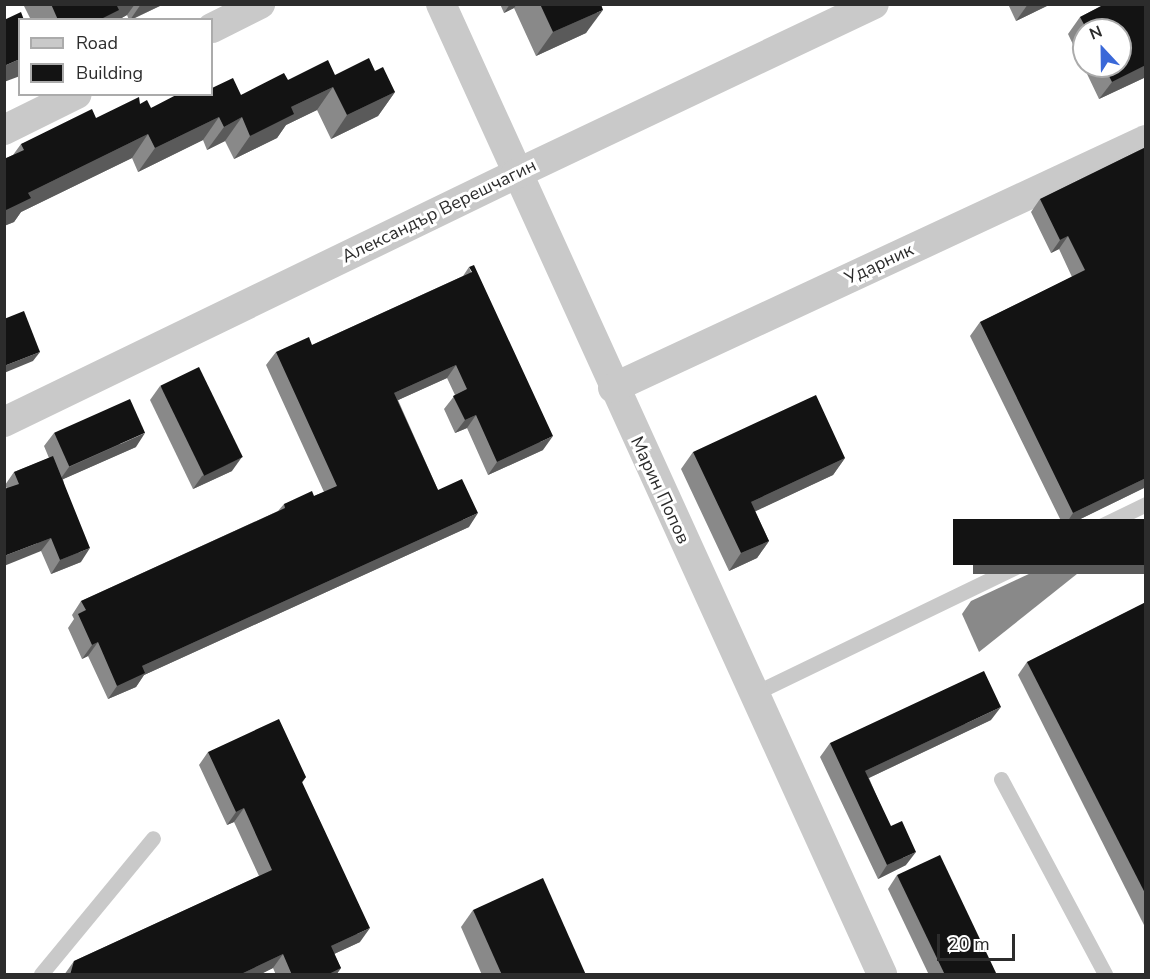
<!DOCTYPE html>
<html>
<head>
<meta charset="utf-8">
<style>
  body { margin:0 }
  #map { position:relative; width:1150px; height:979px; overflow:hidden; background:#fff; font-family:"Nunito Sans",sans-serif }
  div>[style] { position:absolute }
  .lane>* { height:15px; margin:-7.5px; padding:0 7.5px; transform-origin:7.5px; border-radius:7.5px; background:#c9c9c9 }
  .street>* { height:30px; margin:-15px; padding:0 15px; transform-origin:15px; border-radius:15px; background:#c9c9c9 }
  .wall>* { inset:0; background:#898989 }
  .shaded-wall>* { inset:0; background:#5a5a5a; transform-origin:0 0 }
  .building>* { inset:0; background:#131313; transform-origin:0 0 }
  span { translate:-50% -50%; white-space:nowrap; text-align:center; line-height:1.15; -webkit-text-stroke:6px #fff; paint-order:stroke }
  .street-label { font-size:18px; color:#2c2c2c }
  .frame { position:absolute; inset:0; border:6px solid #2c2c2c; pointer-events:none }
  .legend { position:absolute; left:18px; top:18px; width:195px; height:78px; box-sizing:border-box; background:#fff; border:2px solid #ababab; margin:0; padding:8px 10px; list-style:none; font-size:18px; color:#2c2c2c }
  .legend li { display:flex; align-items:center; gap:12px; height:30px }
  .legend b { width:30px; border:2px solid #ababab }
  .north { position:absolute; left:1072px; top:18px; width:60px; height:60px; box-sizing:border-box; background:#fff; border:2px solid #ababab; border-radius:50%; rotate:338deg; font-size:16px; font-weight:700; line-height:24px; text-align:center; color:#2c2c2c }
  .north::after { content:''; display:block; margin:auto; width:21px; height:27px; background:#3a68d8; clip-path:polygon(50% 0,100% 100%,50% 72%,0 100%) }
  .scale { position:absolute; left:937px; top:934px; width:78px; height:27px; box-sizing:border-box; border:3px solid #2c2c2c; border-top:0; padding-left:8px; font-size:18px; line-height:21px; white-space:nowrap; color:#2c2c2c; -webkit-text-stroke:4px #fff; paint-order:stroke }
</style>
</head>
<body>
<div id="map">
  <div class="lane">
    <i style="left:753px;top:694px;width:437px;rotate:-25.8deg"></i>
    <i style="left:1001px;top:779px;width:221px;rotate:61.9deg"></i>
    <i style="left:41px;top:974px;width:176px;rotate:-50.5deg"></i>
  </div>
  <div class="street">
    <i style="left:441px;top:4px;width:1066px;rotate:65.55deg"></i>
    <i style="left:212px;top:28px;width:54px;rotate:-26.6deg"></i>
    <i style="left:4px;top:130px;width:81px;rotate:-26.3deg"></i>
    <i style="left:613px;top:388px;width:588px;rotate:-24.95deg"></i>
    <i style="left:4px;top:422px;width:569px;rotate:-25.84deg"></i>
    <i style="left:516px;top:174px;width:396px;rotate:-25.4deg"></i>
  </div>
  <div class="wall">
    <i style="clip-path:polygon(23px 4px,164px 4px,131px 20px,129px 20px,127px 15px,118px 20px,31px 20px)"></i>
    <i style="clip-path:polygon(500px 4px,601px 4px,586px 33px,536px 56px,514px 8px,504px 13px)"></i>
    <i style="clip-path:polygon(1008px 4px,1051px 4px,1016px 21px)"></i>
    <i style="clip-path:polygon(evenodd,1105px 4px,1146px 4px,1146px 77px,1099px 99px,1068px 34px,1080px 17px,1105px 4px,1084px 30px,1120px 30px,1120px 66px,1084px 66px,1084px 30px)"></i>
    <i style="clip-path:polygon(375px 71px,395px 92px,378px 116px,331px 139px,317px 110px,286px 125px,277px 138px,234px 159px,225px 141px,207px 150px,203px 140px,138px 172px,132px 158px,21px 212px,14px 222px,4px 226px,4px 159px,13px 155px,21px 144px,140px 104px,151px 108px,196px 96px,241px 95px,288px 80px)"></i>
    <i style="clip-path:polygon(1146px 147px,1146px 487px,1064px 527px,970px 336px,980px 322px,1072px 277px,1059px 249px,1051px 253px,1031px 212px,1040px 199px)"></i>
    <i style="clip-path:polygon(469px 267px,543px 450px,488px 475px,467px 428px,455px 433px,444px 409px,455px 395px,447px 378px,398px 400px,438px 490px,469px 527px,144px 675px,136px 687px,108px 699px,88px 656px,82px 659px,68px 628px,74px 619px,72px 615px,81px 601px,278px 511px,284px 504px,314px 496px,324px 492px,266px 365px,276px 352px,312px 345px,463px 276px)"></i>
    <i style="clip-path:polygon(160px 386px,232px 471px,193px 489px,150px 400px)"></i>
    <i style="clip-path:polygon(54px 433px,136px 447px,63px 479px,81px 562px,51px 574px,41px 551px,5px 485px,14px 472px,49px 458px,44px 446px)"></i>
    <i style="clip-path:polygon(693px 452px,845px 458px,833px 475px,755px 511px,769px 541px,757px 558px,729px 571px,681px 469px)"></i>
    <i style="clip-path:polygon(1146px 519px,979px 652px,962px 614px,971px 601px)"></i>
    <i style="clip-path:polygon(1146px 602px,1146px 924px,1144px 925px,1018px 675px,1027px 662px)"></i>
    <i style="clip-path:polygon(991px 720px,869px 778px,906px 865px,878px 879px,820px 757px,830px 743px)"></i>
    <i style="clip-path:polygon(208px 752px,306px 777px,302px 783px,360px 942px,334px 954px,341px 968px,336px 975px,276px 975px,273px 968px,259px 975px,64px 975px,74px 961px,259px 876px,234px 822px,227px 825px,199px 765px)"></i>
    <i style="clip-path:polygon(897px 875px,997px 975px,929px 975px,888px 889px)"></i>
    <i style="clip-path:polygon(473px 910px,586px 975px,482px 975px,461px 927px)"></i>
  </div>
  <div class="shaded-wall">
    <i style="clip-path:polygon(116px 4px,135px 4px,127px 15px,118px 20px,99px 20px)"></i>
    <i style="clip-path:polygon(141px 4px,164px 4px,130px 20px)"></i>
    <i style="clip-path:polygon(510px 4px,517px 4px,514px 8px,504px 13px)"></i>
    <i style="clip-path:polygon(1028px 4px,1051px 4px,1016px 21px)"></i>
    <i style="clip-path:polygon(603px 10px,586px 33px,536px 56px,553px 32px)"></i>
    <i style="clip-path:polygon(20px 59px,20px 76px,4px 82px,4px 66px)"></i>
    <i style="clip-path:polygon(1146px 65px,1146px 77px,1099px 99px,1112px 82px)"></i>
    <i style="clip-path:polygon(333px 87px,317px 110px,286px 125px,277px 138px,234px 159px,250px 136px,291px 107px)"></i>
    <i style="clip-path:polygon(395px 92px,378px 116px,331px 139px,347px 115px)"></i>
    <i style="clip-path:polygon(219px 117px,203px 140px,138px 172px,155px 148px)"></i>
    <i style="clip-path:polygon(242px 117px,225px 141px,207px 150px,224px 127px)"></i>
    <i style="clip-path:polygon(148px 134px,132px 158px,21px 212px,14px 222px,4px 226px,4px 211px,28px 193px)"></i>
    <i style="clip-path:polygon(1068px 236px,1059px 249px,1051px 253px,1060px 240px)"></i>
    <i style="clip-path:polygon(40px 352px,33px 361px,4px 373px,4px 366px)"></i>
    <i style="clip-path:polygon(456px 365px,447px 378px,385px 406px,394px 393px)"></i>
    <i style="clip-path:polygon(476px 415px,467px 428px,455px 433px,465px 420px)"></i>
    <i style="clip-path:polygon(145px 433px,136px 447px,59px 481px,69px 467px)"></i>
    <i style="clip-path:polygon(553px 436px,543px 450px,488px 475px,497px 462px)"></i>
    <i style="clip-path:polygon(242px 457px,232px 471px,193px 489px,202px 476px)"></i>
    <i style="clip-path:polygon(845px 458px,833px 475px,739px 519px,751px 502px)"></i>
    <i style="clip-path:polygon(1146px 478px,1146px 487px,1064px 527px,1073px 513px)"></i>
    <i style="clip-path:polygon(478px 513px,469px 527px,144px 675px,136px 687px,108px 699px,117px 686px,142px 666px)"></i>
    <i style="clip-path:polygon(51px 538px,41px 551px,4px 566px,4px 556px)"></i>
    <i style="clip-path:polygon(769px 541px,757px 558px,729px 571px,741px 553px)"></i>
    <i style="clip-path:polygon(90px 548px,81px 562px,51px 574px,60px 560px)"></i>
    <i style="left:1146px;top:565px;width:9px;height:173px;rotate:90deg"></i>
    <i style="clip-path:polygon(98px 642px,88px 656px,82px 659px,92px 645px)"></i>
    <i style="clip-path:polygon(1001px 707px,991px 720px,856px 784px,865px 771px)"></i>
    <i style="clip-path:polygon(244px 808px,234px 822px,227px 825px,236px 812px)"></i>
    <i style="clip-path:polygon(916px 852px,906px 865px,878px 879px,887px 865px)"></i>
    <i style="clip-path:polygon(370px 928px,360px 942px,321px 960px,331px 946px)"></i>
    <i style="clip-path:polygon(283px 954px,273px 968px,259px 975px,239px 975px)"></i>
    <i style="clip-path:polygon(341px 968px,336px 975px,327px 975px)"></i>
  </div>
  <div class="building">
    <i style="clip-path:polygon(51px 4px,116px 4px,119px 10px,99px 20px,58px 20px)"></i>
    <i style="clip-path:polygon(540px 4px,601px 4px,603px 10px,553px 32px)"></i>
    <i style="clip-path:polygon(1105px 4px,1146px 4px,1146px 65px,1112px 82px,1104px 66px,1120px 66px,1120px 30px,1087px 30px,1080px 17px)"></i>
    <i style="clip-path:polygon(21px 12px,24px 20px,20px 20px,20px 59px,4px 66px,4px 20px)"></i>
    <i style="clip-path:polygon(369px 58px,375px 71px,383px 67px,395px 92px,347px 115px,333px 87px,291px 107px,294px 114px,250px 136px,242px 117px,224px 127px,219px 117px,155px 148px,148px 134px,28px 193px,31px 198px,4px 211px,4px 159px,24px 150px,21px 144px,92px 109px,96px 118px,139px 97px,140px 104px,147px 100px,151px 108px,178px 94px,195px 94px,196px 96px,199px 94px,212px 94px,212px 88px,233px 78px,241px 95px,284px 73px,288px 80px,328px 60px,335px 75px)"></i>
    <i style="clip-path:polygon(1146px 147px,1146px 478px,1073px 513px,980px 322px,1085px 270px,1068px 236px,1060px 240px,1040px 199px)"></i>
    <i style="clip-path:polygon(474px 265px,553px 436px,497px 462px,476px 415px,465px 420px,453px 396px,467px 389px,456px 365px,394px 393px,438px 490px,462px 479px,478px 513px,142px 666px,145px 673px,117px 686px,98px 642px,92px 645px,78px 614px,86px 610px,81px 601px,285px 508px,284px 504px,312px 491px,314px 496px,337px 486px,276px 352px,309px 337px,312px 345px,472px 272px,469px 267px)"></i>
    <i style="clip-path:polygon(24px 311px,40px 352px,4px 366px,4px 319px)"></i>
    <i style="left:199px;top:367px;width:100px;height:43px;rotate:64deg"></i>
    <i style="clip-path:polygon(816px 395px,845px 458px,751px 502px,769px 541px,741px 553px,693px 452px)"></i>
    <i style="left:130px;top:399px;width:37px;height:83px;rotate:66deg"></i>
    <i style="clip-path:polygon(53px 456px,90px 548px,60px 560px,51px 538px,4px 556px,4px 489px,19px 484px,14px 472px)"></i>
    <i style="left:1146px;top:519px;width:46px;height:193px;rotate:90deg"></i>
    <i style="clip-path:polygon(1146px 602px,1146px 895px,1027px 662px)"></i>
    <i style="clip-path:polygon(984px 671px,1001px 707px,865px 771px,891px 826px,902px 821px,916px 852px,887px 865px,830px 743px)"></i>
    <i style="clip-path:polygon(279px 719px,306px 777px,302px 782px,370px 928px,331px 946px,341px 968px,327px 975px,292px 975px,283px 954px,239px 975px,70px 975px,74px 961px,272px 870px,244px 808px,236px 812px,208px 752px)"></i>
    <i style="clip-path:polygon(940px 855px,997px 975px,945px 975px,897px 875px)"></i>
    <i style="clip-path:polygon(543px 878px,586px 975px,502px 975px,473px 910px)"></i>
  </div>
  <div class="street-label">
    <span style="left:439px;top:211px;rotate:-26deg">Александър Верешчагин</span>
    <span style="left:879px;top:264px;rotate:-25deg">Ударник</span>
    <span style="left:660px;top:490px;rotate:65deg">Марин Попов</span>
  </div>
  <div class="frame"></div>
  <ul class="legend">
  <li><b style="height:8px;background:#c9c9c9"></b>Road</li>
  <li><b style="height:16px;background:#131313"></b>Building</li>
  </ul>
  <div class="north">N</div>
  <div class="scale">20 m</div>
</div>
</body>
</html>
